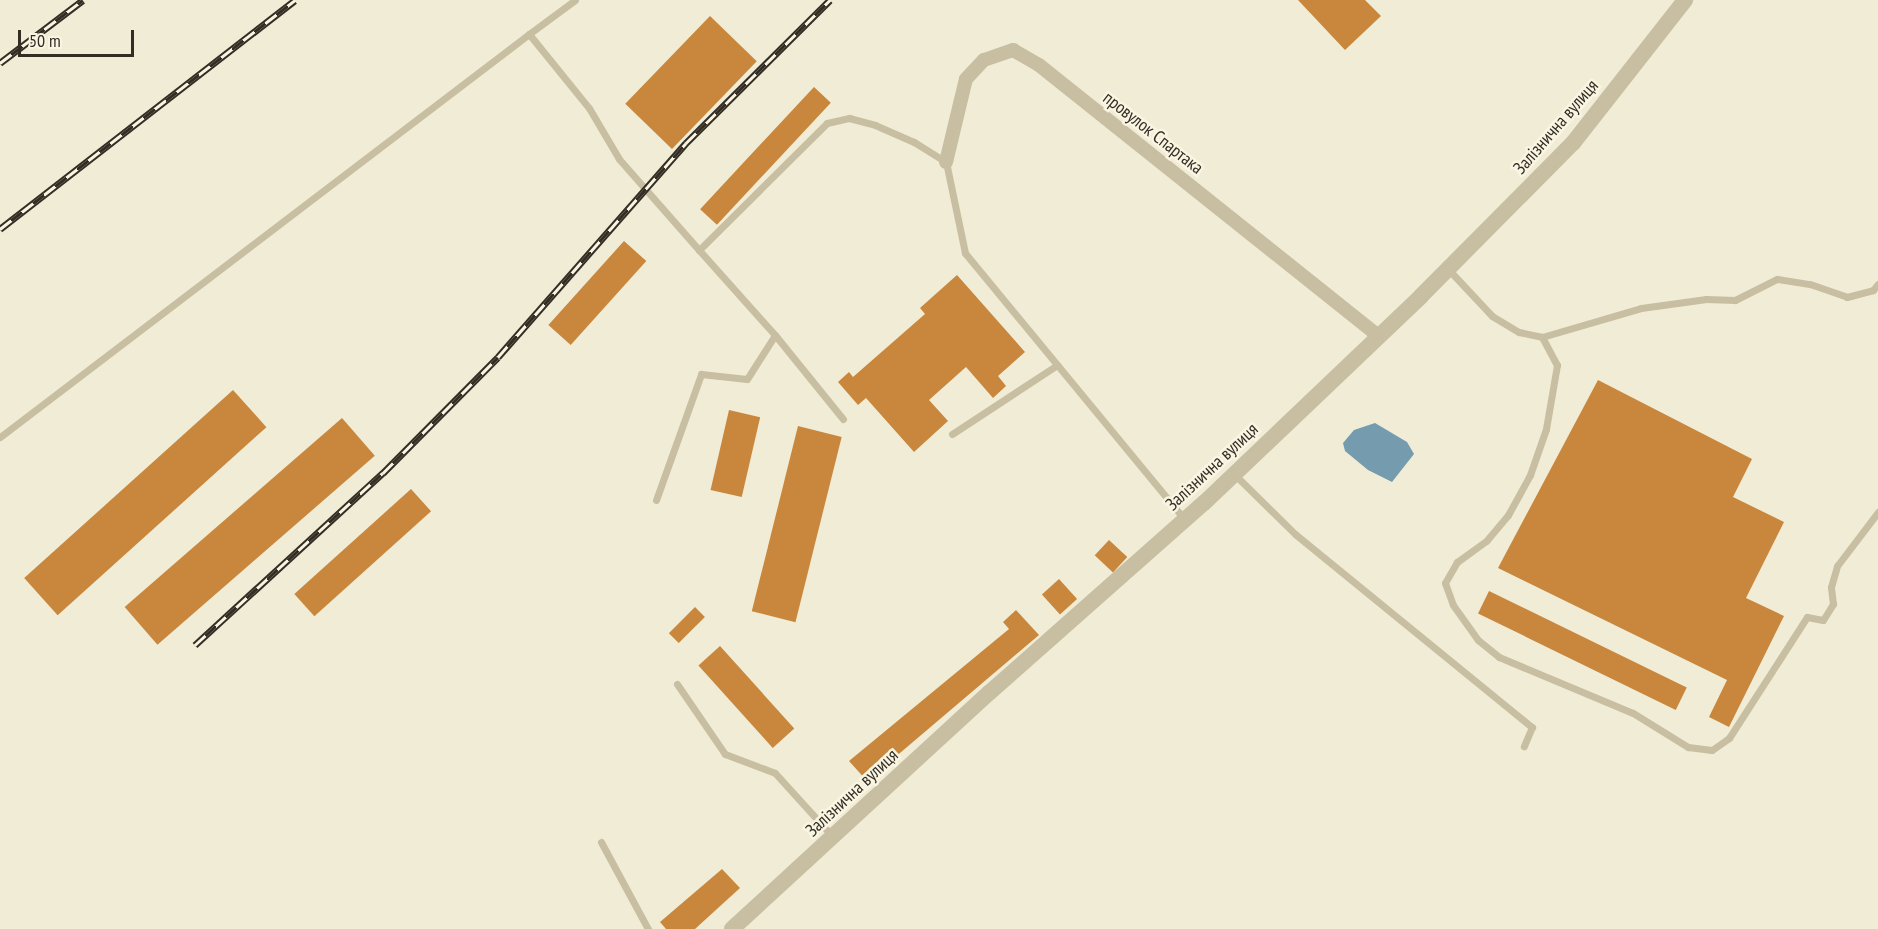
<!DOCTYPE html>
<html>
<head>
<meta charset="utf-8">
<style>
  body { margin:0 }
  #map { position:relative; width:1878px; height:929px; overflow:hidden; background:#f1ecd6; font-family:"PT Sans Narrow",sans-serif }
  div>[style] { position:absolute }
  .water>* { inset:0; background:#749bae }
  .building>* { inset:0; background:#c8873d; transform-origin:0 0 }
  .service>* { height:7px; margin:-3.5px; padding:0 3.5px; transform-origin:3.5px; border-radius:3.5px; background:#c8bfa2 }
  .minor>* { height:14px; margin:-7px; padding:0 7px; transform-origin:7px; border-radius:7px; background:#c8bfa2 }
  .tertiary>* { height:16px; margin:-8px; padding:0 8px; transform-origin:8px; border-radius:8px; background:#c8bfa2 }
  .rail>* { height:7px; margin-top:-3.5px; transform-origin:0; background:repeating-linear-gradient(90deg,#f9f5e2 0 14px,#332d24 0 28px); box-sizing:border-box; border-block:2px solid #332d24 }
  span { translate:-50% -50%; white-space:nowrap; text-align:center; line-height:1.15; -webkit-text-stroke:5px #f9f5e2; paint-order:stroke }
  .street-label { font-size:18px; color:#332d24 }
  .scale { position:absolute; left:18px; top:30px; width:116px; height:27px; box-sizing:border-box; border:3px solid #332d24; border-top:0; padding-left:8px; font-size:18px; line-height:21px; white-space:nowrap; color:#332d24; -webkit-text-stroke:4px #f9f5e2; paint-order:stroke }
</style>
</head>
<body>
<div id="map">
  <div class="water">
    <i style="clip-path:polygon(1375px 423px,1407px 442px,1414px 454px,1392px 482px,1368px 470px,1345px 451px,1343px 443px,1354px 430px)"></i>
  </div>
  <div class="building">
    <i style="clip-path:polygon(1298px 0,1365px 0,1381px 16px,1345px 50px)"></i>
    <i style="left:710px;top:16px;width:65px;height:122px;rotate:44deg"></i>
    <i style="left:814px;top:87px;width:23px;height:167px;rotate:43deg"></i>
    <i style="left:624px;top:241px;width:30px;height:113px;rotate:42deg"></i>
    <i style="clip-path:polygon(957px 275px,1025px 352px,998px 376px,1006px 386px,993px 398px,966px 367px,929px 400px,948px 421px,914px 452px,866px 398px,858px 405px,838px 382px,849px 372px,853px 377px,925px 314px,920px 308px)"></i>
    <i style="clip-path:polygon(1598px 380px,1752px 459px,1733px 497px,1784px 522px,1746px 598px,1784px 616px,1729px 727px,1709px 717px,1727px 680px,1498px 568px)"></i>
    <i style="left:233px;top:390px;width:50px;height:281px;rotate:48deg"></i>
    <i style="left:729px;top:410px;width:32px;height:82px;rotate:13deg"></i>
    <i style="left:342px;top:418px;width:50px;height:288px;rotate:49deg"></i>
    <i style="left:798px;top:426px;width:45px;height:191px;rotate:14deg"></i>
    <i style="left:411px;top:489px;width:30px;height:157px;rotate:48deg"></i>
    <i style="left:1109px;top:540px;width:25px;height:21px;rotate:43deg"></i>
    <i style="left:1059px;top:579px;width:27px;height:23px;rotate:48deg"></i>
    <i style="left:1489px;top:591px;width:220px;height:25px;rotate:26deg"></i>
    <i style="left:695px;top:607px;width:14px;height:37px;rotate:45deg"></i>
    <i style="clip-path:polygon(1016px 610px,1039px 635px,867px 781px,849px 761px,1009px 629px,1003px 622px)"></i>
    <i style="left:720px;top:646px;width:111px;height:29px;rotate:48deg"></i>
    <i style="clip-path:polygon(722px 869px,740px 888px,695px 929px,666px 929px,660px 922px)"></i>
  </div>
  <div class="service">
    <i style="left:529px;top:34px;width:57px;rotate:-36.5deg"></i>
    <i style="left:699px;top:250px;width:114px;rotate:48.2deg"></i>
    <i style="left:775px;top:335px;width:108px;rotate:51deg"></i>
    <i style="left:1448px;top:269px;width:64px;rotate:46.9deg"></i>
    <i style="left:1492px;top:316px;width:31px;rotate:31deg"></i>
    <i style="left:1519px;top:332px;width:24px;rotate:12deg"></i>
    <i style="left:1542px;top:337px;width:103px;rotate:-16.3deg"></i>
    <i style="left:1641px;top:308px;width:66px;rotate:-7.9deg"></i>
    <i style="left:1706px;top:299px;width:29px;rotate:2deg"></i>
    <i style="left:1735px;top:300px;width:47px;rotate:-26.6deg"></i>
    <i style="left:1777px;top:279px;width:33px;rotate:9deg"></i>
    <i style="left:1810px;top:284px;width:39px;rotate:19deg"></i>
    <i style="left:1847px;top:297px;width:27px;rotate:-15deg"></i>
    <i style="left:1873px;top:290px;width:8px;rotate:-50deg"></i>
    <i style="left:1542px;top:337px;width:32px;rotate:62deg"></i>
    <i style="left:1557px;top:365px;width:65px;rotate:99.8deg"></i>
    <i style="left:1546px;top:429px;width:49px;rotate:109.2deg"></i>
    <i style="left:1530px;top:475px;width:46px;rotate:118.8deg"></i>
    <i style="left:1508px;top:515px;width:34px;rotate:130deg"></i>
    <i style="left:1486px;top:541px;width:36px;rotate:144deg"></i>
    <i style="left:1457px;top:562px;width:24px;rotate:120deg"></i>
    <i style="left:1445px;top:583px;width:23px;rotate:70deg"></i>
    <i style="left:1453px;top:605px;width:43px;rotate:54.5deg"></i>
    <i style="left:1478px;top:640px;width:27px;rotate:39deg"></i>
    <i style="left:1499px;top:657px;width:145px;rotate:22.7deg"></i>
    <i style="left:1633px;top:713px;width:65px;rotate:31.7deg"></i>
    <i style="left:1688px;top:747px;width:24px;rotate:7deg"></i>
    <i style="left:1712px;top:750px;width:21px;rotate:-35deg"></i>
    <i style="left:1729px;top:738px;width:144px;rotate:-57.2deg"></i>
    <i style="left:1807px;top:617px;width:16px;rotate:11deg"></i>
    <i style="left:1823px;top:620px;width:19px;rotate:-58deg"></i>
    <i style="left:1833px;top:604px;width:17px;rotate:-97deg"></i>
    <i style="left:1831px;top:587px;width:22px;rotate:-74deg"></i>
    <i style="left:1837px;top:566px;width:68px;rotate:-52.8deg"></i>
    <i style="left:952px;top:434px;width:126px;rotate:-33.3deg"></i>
    <i style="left:0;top:437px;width:665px;rotate:-37.3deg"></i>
    <i style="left:529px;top:34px;width:95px;rotate:51deg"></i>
    <i style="left:589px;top:108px;width:59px;rotate:59.5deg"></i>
    <i style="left:619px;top:159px;width:121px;rotate:48.7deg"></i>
    <i style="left:699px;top:250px;width:180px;rotate:-44.8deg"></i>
    <i style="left:827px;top:123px;width:23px;rotate:-13deg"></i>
    <i style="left:849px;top:118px;width:27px;rotate:15deg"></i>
    <i style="left:875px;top:125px;width:43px;rotate:23.6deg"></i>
    <i style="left:914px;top:142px;width:38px;rotate:32deg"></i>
    <i style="left:946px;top:162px;width:93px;rotate:78.2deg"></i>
    <i style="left:965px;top:253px;width:345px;rotate:50.5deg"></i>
    <i style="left:1235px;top:475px;width:84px;rotate:44.5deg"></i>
    <i style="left:1295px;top:534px;width:306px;rotate:39.2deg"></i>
    <i style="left:1532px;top:727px;width:21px;rotate:113deg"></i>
    <i style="left:656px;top:500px;width:134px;rotate:-70.3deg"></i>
    <i style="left:701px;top:374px;width:46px;rotate:6.2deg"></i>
    <i style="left:747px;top:379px;width:52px;rotate:-57.5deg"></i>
    <i style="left:677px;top:684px;width:85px;rotate:55.6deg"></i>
    <i style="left:725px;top:754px;width:53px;rotate:20.8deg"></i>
    <i style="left:775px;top:773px;width:86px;rotate:47.8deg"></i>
    <i style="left:601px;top:842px;width:99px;rotate:61.6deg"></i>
  </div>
  <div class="minor">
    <i style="left:946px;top:162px;width:85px;rotate:-76.5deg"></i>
    <i style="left:966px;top:79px;width:26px;rotate:-47deg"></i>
    <i style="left:984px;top:60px;width:31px;rotate:-19deg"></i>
    <i style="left:1013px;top:50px;width:30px;rotate:30deg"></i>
    <i style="left:1039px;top:65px;width:435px;rotate:38.6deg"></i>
  </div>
  <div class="tertiary">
    <i style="left:732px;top:929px;width:349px;rotate:-42.6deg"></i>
    <i style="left:989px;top:693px;width:287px;rotate:-41.5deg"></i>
    <i style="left:1204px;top:503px;width:300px;rotate:-43.6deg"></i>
    <i style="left:1421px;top:296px;width:216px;rotate:-45.2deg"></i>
    <i style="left:1573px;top:143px;width:182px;rotate:-51.9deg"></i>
  </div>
  <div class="rail">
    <i style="left:0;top:63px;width:104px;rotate:-37.2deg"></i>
    <i style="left:0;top:229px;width:373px;rotate:-37.8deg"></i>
    <i style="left:195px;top:645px;width:255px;rotate:-42.5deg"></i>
    <i style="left:383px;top:473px;width:163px;rotate:-45.2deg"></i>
    <i style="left:498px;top:357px;width:285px;rotate:-48.7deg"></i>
    <i style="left:686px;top:143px;width:203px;rotate:-44.8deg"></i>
  </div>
  <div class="street-label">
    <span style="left:1556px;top:127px;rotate:-49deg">Залізнична вулиця</span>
    <span style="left:1153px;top:133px;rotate:38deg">провулок Спартака</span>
    <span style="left:1212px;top:467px;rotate:-43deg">Залізнична вулиця</span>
    <span style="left:852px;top:793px;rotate:-43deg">Залізнична вулиця</span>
  </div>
  <div class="scale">50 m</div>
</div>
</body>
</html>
